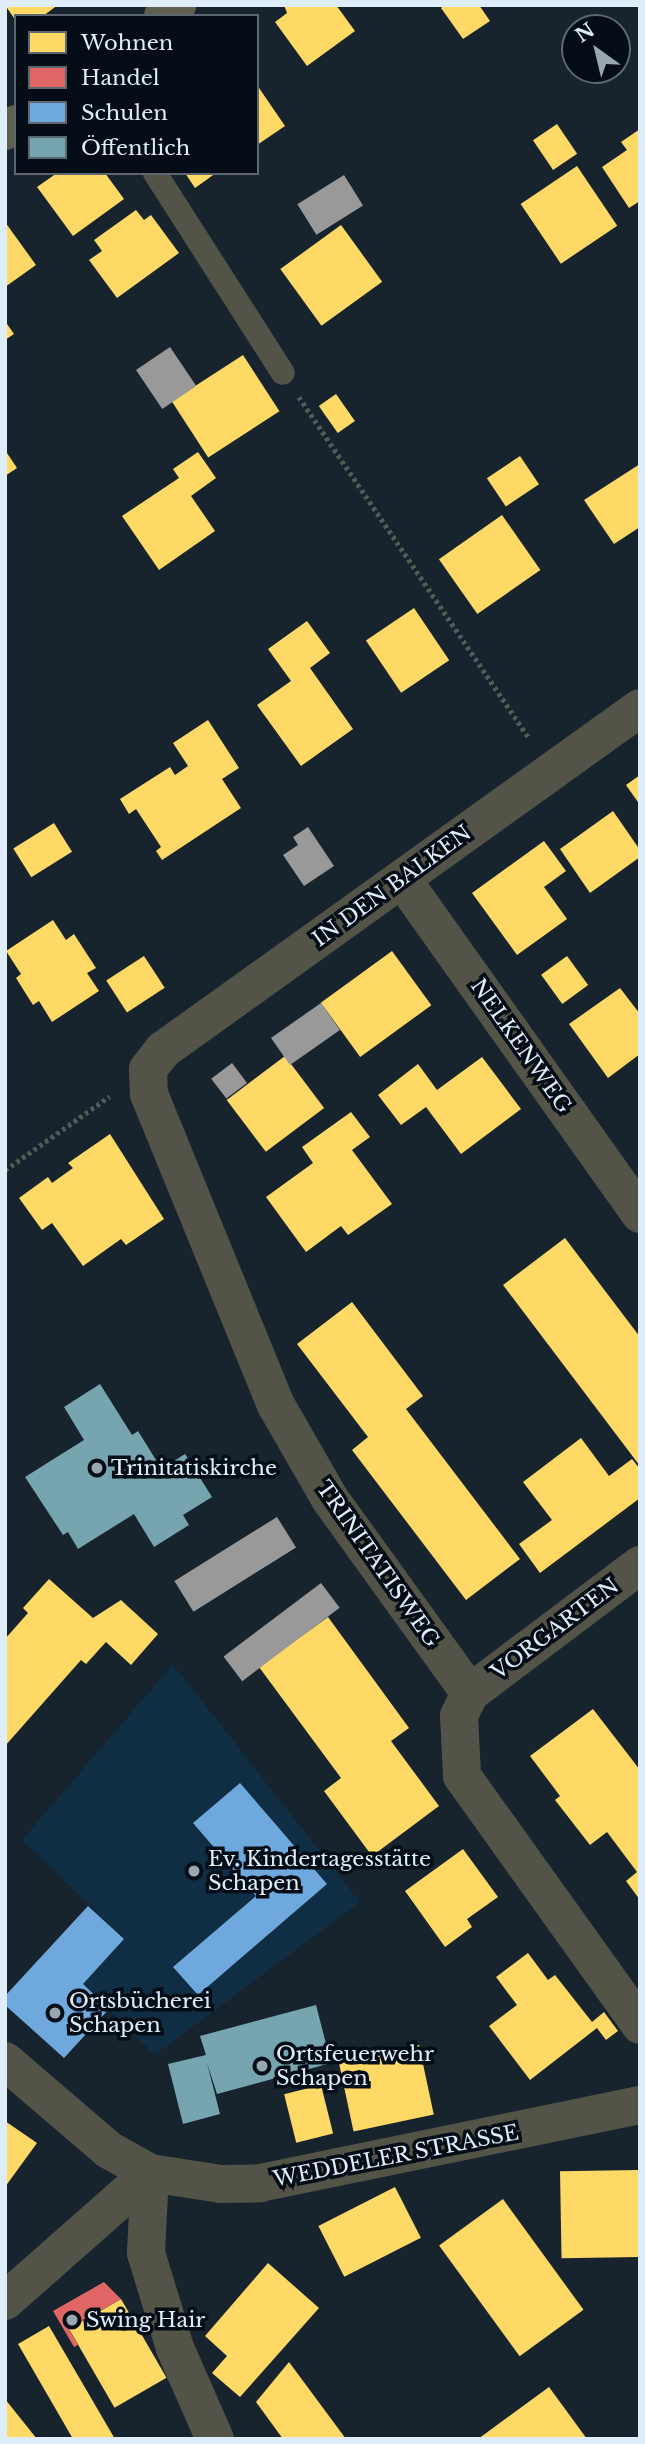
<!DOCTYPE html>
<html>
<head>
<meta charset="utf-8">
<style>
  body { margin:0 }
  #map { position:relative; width:645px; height:2444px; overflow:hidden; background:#17242e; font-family:"Libre Baskerville",serif }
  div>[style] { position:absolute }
  .built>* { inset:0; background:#0f2d43 }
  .homes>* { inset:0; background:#ffd966; transform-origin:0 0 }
  .shops>* { inset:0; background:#e06666 }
  .schools>* { inset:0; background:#6fa8dc }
  .public>* { inset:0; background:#76a5af }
  .industry>* { inset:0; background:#999; transform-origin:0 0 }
  .path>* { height:4.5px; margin-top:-2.25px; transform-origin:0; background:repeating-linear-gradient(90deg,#565a54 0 3.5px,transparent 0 7px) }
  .service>* { height:24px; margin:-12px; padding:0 12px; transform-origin:12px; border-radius:12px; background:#535447 }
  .minor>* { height:38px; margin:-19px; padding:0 19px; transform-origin:19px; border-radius:19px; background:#535447 }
  .tertiary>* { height:38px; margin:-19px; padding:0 19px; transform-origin:19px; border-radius:19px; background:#535447 }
  .secondary>* { height:38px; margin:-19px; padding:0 19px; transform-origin:19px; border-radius:19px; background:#5e604d }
  .dots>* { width:19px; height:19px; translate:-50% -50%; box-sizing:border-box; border:4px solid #040d16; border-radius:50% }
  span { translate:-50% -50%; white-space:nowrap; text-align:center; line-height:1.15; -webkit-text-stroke:7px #040d16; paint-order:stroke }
  .street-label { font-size:21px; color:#dfedfa }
  .poi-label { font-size:21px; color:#dfedfa }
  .left { translate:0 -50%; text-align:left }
  .frame { position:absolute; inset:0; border:7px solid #dfedfa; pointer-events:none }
  .legend { position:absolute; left:14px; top:14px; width:245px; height:161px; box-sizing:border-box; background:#040d16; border:2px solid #5c6771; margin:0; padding:9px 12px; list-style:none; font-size:21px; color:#dfedfa }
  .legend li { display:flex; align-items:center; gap:14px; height:35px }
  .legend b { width:35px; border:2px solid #5c6771 }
  .north { position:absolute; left:561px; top:14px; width:70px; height:70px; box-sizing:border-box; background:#040d16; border:2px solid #5c6771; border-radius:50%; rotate:326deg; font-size:19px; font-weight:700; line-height:28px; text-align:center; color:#dfedfa }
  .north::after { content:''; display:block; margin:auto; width:24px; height:32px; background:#99a7b3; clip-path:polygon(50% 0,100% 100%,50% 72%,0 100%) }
</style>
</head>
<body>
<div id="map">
  <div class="built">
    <i style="clip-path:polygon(173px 1664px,360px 1902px,155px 2055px,83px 1984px,124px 1939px,22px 1840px)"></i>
  </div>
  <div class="homes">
    <i style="clip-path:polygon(5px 5px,58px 5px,43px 16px,16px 16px,16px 21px)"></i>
    <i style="clip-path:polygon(284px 5px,336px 5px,355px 31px,307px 66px,275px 22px,287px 13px)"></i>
    <i style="clip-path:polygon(444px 5px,479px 5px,490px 21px,463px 39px,441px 8px)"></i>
    <i style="clip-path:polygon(257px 85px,285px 126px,257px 145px)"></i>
    <i style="left:557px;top:124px;width:36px;height:29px;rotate:56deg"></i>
    <i style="clip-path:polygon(640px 129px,640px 201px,629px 208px,602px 167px,627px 150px,621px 142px)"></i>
    <i style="left:577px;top:166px;width:72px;height:68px;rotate:56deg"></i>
    <i style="clip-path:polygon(57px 173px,105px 173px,124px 199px,73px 236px,37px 187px)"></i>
    <i style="clip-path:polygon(185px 173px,216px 173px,195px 188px)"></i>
    <i style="clip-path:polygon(136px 210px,144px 220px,151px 215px,179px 253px,117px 298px,89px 260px,102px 251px,94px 240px)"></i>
    <i style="clip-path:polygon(5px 222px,36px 265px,5px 287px)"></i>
    <i style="left:341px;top:225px;width:70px;height:75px;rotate:54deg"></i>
    <i style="clip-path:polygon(5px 321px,14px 334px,5px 340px)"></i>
    <i style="left:243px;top:355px;width:67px;height:85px;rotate:57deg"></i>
    <i style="left:336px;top:394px;width:33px;height:21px;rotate:55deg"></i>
    <i style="clip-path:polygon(5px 450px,17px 468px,5px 476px)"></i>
    <i style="clip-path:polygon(198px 452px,216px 478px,191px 496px,215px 531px,159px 570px,122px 516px,179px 478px,173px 469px)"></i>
    <i style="left:520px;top:456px;width:34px;height:40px;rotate:56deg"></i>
    <i style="clip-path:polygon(640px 464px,640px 527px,614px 544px,584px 500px)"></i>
    <i style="left:502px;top:515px;width:67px;height:77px;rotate:55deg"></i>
    <i style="left:414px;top:608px;width:63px;height:58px;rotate:56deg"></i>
    <i style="clip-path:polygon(307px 621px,330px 653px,310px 668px,353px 729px,301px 766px,257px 705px,291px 681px,268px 649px)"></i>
    <i style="clip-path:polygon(208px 720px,239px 768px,222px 779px,241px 808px,162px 860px,156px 851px,161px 847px,136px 809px,129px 814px,120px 799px,170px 767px,175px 775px,188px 766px,173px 743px)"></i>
    <i style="clip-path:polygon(640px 775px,640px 805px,626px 785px)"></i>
    <i style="clip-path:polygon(613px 811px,640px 850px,640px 857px,590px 893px,560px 849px)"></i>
    <i style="left:54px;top:823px;width:34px;height:48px;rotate:58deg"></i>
    <i style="clip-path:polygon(544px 841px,566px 871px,544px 887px,567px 919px,517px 955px,472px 893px)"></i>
    <i style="clip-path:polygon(53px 920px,66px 940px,74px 934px,96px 968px,87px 973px,99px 991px,52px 1022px,39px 1001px,33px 1005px,16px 978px,21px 974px,6px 951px)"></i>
    <i style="left:392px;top:951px;width:67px;height:88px;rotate:54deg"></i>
    <i style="left:144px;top:956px;width:38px;height:45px;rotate:57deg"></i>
    <i style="left:567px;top:956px;width:36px;height:32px;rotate:54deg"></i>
    <i style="clip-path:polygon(620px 988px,640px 1014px,640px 1054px,608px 1078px,569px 1024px)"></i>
    <i style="left:285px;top:1056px;width:65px;height:73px;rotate:53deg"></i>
    <i style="clip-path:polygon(482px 1057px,521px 1109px,461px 1154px,426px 1107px,401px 1125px,378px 1095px,418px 1064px,437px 1090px)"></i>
    <i style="clip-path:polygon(351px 1112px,370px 1137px,352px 1150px,392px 1204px,348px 1235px,341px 1226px,306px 1252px,266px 1197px,313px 1163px,302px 1147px)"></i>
    <i style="clip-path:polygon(110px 1134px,164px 1219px,126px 1245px,121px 1239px,83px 1266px,52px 1223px,42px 1230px,19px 1198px,48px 1177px,52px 1183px,73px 1168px,68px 1163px)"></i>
    <i style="clip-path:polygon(565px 1238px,640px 1337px,640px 1466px,503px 1285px)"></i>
    <i style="clip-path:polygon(352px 1302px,423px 1396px,406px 1409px,520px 1559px,466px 1600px,352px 1450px,368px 1437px,297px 1344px)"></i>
    <i style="clip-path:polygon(581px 1438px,609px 1476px,632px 1459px,640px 1469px,640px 1498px,540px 1573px,519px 1544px,552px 1520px,523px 1482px)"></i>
    <i style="clip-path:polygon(49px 1579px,93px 1618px,121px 1600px,158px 1634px,131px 1665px,106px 1642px,86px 1664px,81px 1660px,5px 1746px,5px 1639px,28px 1613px,23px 1608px)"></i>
    <i style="clip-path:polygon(328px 1617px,409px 1728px,391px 1741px,439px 1806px,372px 1856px,324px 1791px,341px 1778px,259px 1667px)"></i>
    <i style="clip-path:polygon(593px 1709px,640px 1770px,640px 1900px,626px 1881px,637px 1872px,607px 1832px,590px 1845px,555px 1800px,560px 1796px,530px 1756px)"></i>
    <i style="clip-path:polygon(463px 1849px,498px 1897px,467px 1919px,472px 1927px,445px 1947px,405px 1891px)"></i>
    <i style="clip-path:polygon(528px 1953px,548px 1980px,555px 1975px,592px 2022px,604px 2012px,618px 2031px,606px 2040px,597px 2028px,530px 2080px,489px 2026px,517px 2005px,496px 1977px)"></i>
    <i style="left:419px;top:2045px;width:71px;height:82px;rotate:78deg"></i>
    <i style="left:321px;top:2085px;width:50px;height:38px;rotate:76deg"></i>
    <i style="clip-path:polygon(5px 2121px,37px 2143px,5px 2187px)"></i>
    <i style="left:638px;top:2170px;width:87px;height:78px;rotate:89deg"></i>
    <i style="left:395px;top:2187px;width:57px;height:86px;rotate:63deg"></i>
    <i style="left:503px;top:2199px;width:137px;height:79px;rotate:54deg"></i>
    <i style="clip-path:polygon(268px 2263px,319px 2308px,240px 2397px,212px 2373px,227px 2356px,205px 2336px)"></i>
    <i style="left:121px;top:2299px;width:91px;height:60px;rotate:60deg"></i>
    <i style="clip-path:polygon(49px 2326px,115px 2439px,73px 2439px,18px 2344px)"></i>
    <i style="clip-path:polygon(289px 2362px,346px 2439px,283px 2439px,256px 2402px)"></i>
    <i style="clip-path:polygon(549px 2387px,587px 2439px,478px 2439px)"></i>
    <i style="clip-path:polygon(5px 2399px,37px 2439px,5px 2439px)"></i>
  </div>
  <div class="shops">
    <i style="clip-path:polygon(104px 2282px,121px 2299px,69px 2329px,78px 2345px,74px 2347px,53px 2311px)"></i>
  </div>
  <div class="schools">
    <i style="clip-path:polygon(240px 1783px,327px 1884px,198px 1995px,173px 1967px,256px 1896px,193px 1823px)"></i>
    <i style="clip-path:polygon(88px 1906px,124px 1939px,83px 1984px,109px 2009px,64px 2058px,5px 2005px,5px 1996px)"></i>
  </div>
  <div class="public">
    <i style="clip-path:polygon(100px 1384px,132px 1435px,138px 1431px,156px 1460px,151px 1463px,157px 1472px,185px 1454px,212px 1497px,183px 1515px,189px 1525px,154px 1547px,134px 1514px,78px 1549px,68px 1532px,63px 1535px,25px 1477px,84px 1440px,64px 1407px)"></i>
    <i style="clip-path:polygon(316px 2005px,331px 2063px,217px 2094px,207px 2063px,220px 2114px,183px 2124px,168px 2064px,206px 2055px,200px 2036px)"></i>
  </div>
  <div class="industry">
    <i style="left:344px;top:175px;width:36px;height:55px;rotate:58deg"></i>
    <i style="left:170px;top:347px;width:47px;height:41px;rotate:56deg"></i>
    <i style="clip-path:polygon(308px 827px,334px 866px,304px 886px,283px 855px,298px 845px,293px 837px)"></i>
    <i style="left:321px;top:1003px;width:33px;height:61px;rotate:55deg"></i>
    <i style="left:232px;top:1063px;width:25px;height:26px;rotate:53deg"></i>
    <i style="left:277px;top:1517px;width:36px;height:121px;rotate:58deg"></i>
    <i style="left:321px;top:1583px;width:31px;height:122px;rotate:53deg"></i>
  </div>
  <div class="path">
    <i style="left:299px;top:397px;width:411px;rotate:56deg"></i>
    <i style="left:5px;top:1170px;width:128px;rotate:-35.2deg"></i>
  </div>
  <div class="service">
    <i style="left:155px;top:173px;width:237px;rotate:57.4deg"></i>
  </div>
  <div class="minor">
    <i style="left:640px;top:708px;width:587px;rotate:144.36deg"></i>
    <i style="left:163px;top:1050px;width:24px;rotate:128deg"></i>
    <i style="left:148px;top:1069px;width:25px;rotate:88deg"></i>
    <i style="left:149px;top:1094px;width:336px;rotate:67.8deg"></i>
    <i style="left:276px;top:1405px;width:108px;rotate:60.1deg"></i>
    <i style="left:330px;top:1499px;width:239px;rotate:54.2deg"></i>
    <i style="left:470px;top:1693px;width:25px;rotate:116deg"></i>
    <i style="left:459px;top:1716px;width:60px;rotate:87.1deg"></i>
    <i style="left:462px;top:1776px;width:306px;rotate:54.4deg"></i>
    <i style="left:402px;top:879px;width:411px;rotate:54.6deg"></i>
    <i style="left:470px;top:1693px;width:213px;rotate:-37deg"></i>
    <i style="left:150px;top:2173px;width:80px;rotate:92.9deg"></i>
    <i style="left:146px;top:2253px;width:99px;rotate:73deg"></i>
    <i style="left:175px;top:2348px;width:99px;rotate:66.3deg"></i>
    <i style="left:5px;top:2301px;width:193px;rotate:-41.4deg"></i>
  </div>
  <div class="tertiary">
    <i style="left:5px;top:2061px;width:137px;rotate:40.6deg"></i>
    <i style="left:109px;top:2150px;width:47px;rotate:29.3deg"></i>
    <i style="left:150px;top:2173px;width:72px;rotate:8.8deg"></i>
    <i style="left:221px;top:2184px;width:39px;rotate:-1deg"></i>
    <i style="left:260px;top:2183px;width:388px;rotate:-11.6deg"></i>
  </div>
  <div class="secondary">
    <i style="left:163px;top:16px;width:18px;rotate:-38deg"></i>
    <i style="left:5px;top:131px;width:13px;rotate:-32deg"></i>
  </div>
  <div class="dots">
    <i style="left:97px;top:1468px;background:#99a7b3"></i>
    <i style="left:194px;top:1871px;background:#99a7b3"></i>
    <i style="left:55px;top:2013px;background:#99a7b3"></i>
    <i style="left:262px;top:2066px;background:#99a7b3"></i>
    <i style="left:72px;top:2320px;background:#99a7b3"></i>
  </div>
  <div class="street-label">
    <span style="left:392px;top:886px;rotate:-36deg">IN DEN BALKEN</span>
    <span style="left:521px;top:1046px;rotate:55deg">NELKENWEG</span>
    <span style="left:378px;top:1564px;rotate:55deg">TRINITATISWEG</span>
    <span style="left:555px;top:1629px;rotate:-37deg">VORGARTEN</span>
    <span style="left:396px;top:2156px;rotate:-11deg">WEDDELER STRASSE</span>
  </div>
  <div class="poi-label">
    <span class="left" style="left:111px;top:1468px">Trinitatiskirche</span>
    <span class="left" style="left:208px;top:1871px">Ev. Kindertagesstätte<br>Schapen</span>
    <span class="left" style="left:69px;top:2013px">Ortsbücherei<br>Schapen</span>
    <span class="left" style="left:276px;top:2066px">Ortsfeuerwehr<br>Schapen</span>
    <span class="left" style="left:86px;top:2320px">Swing Hair</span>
  </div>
  <div class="frame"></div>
  <ul class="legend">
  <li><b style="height:19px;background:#ffd966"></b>Wohnen</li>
  <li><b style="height:19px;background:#e06666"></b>Handel</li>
  <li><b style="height:19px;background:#6fa8dc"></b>Schulen</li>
  <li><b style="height:19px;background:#76a5af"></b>Öffentlich</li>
  </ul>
  <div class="north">N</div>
</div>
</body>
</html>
